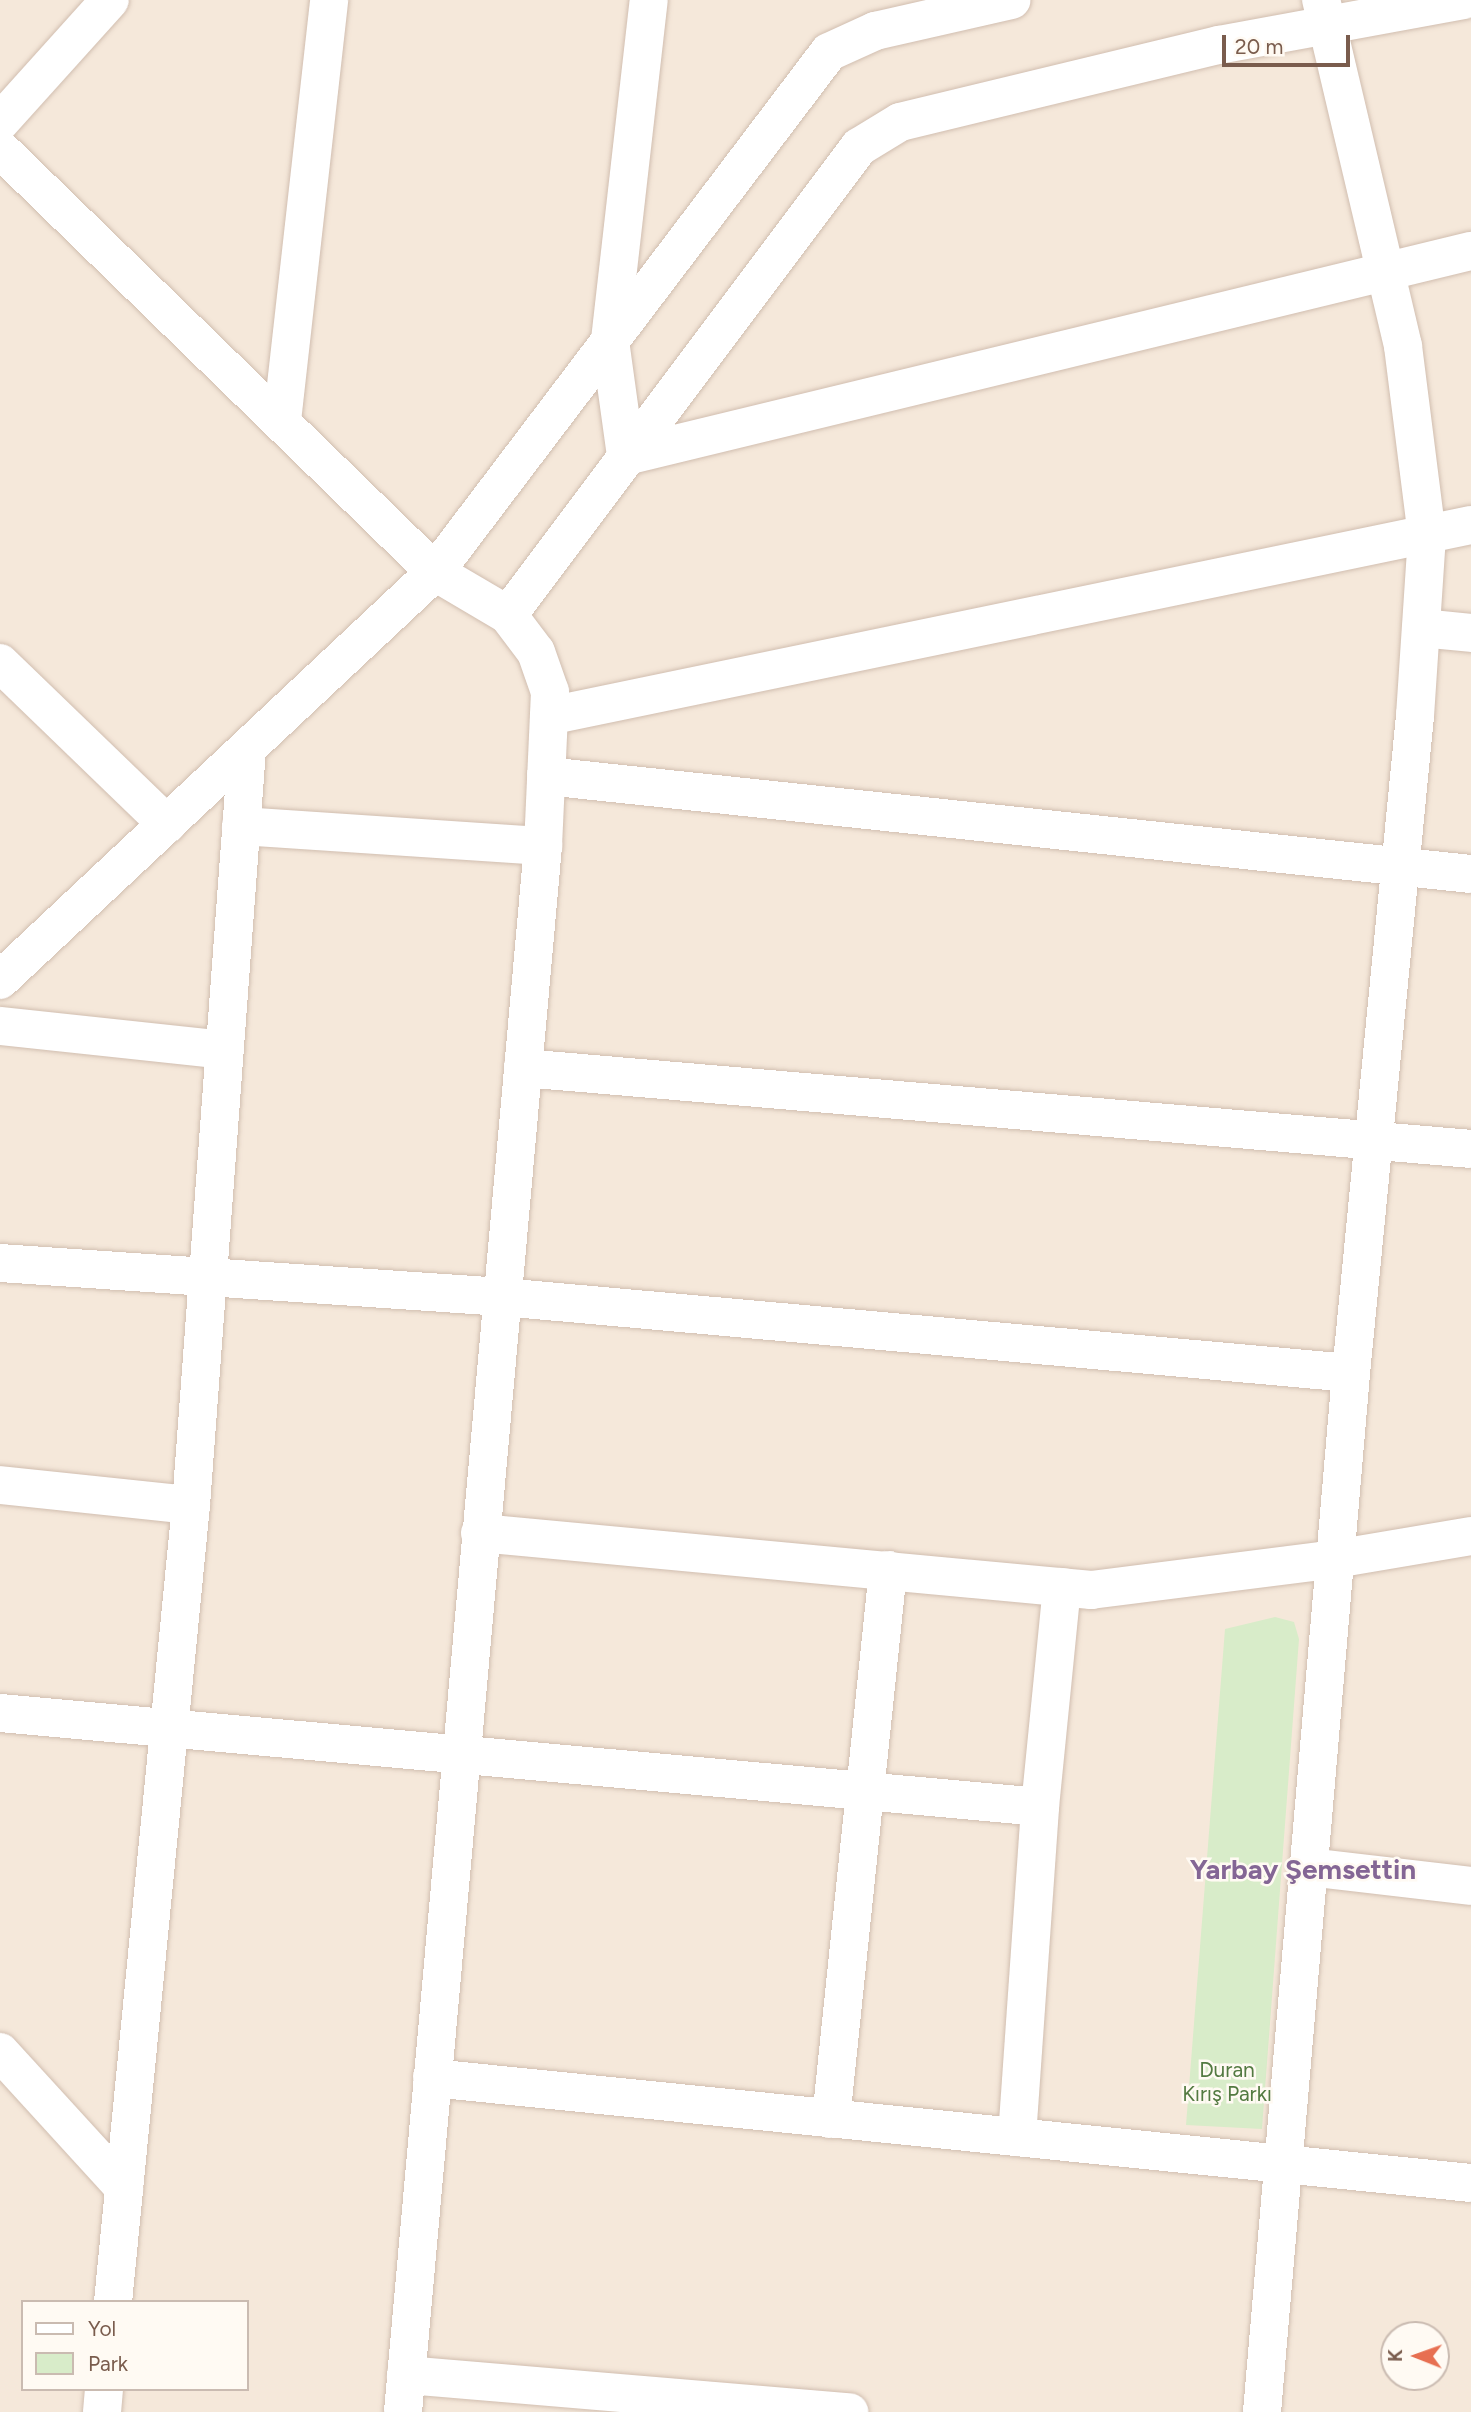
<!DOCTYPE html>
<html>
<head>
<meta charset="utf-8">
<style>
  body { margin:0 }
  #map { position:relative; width:1471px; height:2412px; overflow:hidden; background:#fdf6ec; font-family:Figtree,sans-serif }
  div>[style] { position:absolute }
  .residential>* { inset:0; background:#f5e8da }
  .green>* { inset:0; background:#d8ecc9 }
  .roads { filter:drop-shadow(0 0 2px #d1beb0) drop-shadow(0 0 2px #d1beb0) }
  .minor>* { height:38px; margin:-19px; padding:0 19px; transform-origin:19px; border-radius:19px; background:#fff }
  span { translate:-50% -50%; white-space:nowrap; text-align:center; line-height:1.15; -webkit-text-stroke:5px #fffaf3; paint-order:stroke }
  .park-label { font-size:21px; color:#537a41 }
  .district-label { font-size:28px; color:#846695; font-weight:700 }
  .legend { position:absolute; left:21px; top:2300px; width:228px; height:91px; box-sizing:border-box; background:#fffaf3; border:2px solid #cabbb1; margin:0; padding:9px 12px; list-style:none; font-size:21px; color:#7a5c4d }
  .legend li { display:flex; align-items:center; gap:14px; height:35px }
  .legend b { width:35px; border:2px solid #cabbb1 }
  .north { position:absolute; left:1380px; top:2321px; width:70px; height:70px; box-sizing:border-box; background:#fffaf3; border:2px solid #cabbb1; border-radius:50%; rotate:271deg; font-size:19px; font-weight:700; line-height:28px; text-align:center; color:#7a5c4d }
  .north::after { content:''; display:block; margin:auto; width:24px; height:32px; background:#e76f51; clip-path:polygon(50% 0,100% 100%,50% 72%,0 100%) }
  .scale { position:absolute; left:1222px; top:35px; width:128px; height:32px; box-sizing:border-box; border:4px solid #7a5c4d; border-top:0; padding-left:9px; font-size:21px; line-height:24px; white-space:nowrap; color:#7a5c4d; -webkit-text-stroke:5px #fffaf3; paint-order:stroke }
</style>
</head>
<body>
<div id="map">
  <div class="residential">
    <i style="clip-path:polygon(evenodd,0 0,1471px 0,1471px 2412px,0 2412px,0 0,23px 2302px,247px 2302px,247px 2389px,23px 2389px,23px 2302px,0 0,1394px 2335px,1436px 2335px,1436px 2377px,1394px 2377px,1394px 2335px)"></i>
  </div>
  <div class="green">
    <i style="clip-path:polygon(1275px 1617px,1294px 1622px,1299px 1639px,1262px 2129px,1186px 2125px,1225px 1629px)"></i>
  </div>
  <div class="roads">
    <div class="minor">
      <i style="left:0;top:122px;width:164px;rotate:-48deg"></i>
      <i style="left:0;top:149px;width:607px;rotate:44.2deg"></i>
      <i style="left:435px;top:572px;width:85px;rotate:30.5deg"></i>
      <i style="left:508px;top:615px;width:46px;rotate:52.9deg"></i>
      <i style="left:536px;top:652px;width:42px;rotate:70.7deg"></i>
      <i style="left:550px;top:692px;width:154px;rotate:92.6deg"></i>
      <i style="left:543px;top:846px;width:1572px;rotate:95.11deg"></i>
      <i style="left:282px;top:421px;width:424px;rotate:-83.6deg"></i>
      <i style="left:626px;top:456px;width:870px;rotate:-13.64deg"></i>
      <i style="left:626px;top:456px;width:117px;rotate:-97.9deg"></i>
      <i style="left:610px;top:340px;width:342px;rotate:-83.5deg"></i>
      <i style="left:508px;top:615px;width:585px;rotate:-53.13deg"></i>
      <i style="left:859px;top:147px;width:48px;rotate:-31.4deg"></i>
      <i style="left:900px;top:122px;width:328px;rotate:-13.6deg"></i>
      <i style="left:1219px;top:45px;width:249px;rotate:-10.4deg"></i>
      <i style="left:1421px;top:628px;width:50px;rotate:5.7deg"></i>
      <i style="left:0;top:663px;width:232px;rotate:44deg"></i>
      <i style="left:549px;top:716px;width:942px;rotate:-11.7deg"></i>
      <i style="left:546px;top:776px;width:930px;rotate:6.05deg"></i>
      <i style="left:241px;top:826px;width:303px;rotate:3.8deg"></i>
      <i style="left:0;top:980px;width:596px;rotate:-43.17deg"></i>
      <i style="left:435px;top:572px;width:652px;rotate:-52.85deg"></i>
      <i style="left:829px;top:52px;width:51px;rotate:-24.5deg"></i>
      <i style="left:875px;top:31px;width:140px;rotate:-12.8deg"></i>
      <i style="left:0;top:1026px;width:225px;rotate:6.1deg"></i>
      <i style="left:523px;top:1068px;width:951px;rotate:4.88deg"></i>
      <i style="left:0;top:1263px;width:503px;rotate:3.87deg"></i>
      <i style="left:502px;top:1297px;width:852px;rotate:5.12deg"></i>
      <i style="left:0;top:1485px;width:192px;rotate:6deg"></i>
      <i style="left:480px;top:1533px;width:614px;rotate:5.33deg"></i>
      <i style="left:1091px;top:1590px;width:246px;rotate:-7.2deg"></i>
      <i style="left:1335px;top:1559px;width:138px;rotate:-9.6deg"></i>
      <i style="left:0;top:1713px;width:1044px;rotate:5.16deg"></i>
      <i style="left:1309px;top:1867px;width:163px;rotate:6.7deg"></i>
      <i style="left:0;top:2052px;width:184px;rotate:47.6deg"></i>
      <i style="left:432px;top:2078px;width:1044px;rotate:5.77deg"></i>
      <i style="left:831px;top:2119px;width:552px;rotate:-84.07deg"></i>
      <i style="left:1017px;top:2137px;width:331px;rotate:-86deg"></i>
      <i style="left:1040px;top:1807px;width:221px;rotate:-84.3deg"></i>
      <i style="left:113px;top:2302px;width:801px;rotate:-84.41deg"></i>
      <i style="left:191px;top:1505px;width:757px;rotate:-85.76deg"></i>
      <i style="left:406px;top:2375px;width:445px;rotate:4.8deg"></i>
      <i style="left:102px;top:2412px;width:23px;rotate:-85deg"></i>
      <i style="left:1262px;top:2412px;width:1043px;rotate:-85.1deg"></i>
      <i style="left:1351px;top:1373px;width:660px;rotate:-84.44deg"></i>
      <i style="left:1415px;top:716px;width:180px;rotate:-86.2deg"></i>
      <i style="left:1427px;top:536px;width:192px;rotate:-97.2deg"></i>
      <i style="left:1403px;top:346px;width:356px;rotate:-103.3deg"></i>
    </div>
  </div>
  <div class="park-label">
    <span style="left:1227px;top:2082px">Duran<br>Kırış Parkı</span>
  </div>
  <div class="district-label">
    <span style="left:1303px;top:1869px">Yarbay Şemsettin</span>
  </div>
  <ul class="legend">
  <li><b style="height:9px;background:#fff"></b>Yol</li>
  <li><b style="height:19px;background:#d8ecc9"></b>Park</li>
  </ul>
  <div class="north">K</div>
  <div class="scale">20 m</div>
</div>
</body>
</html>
